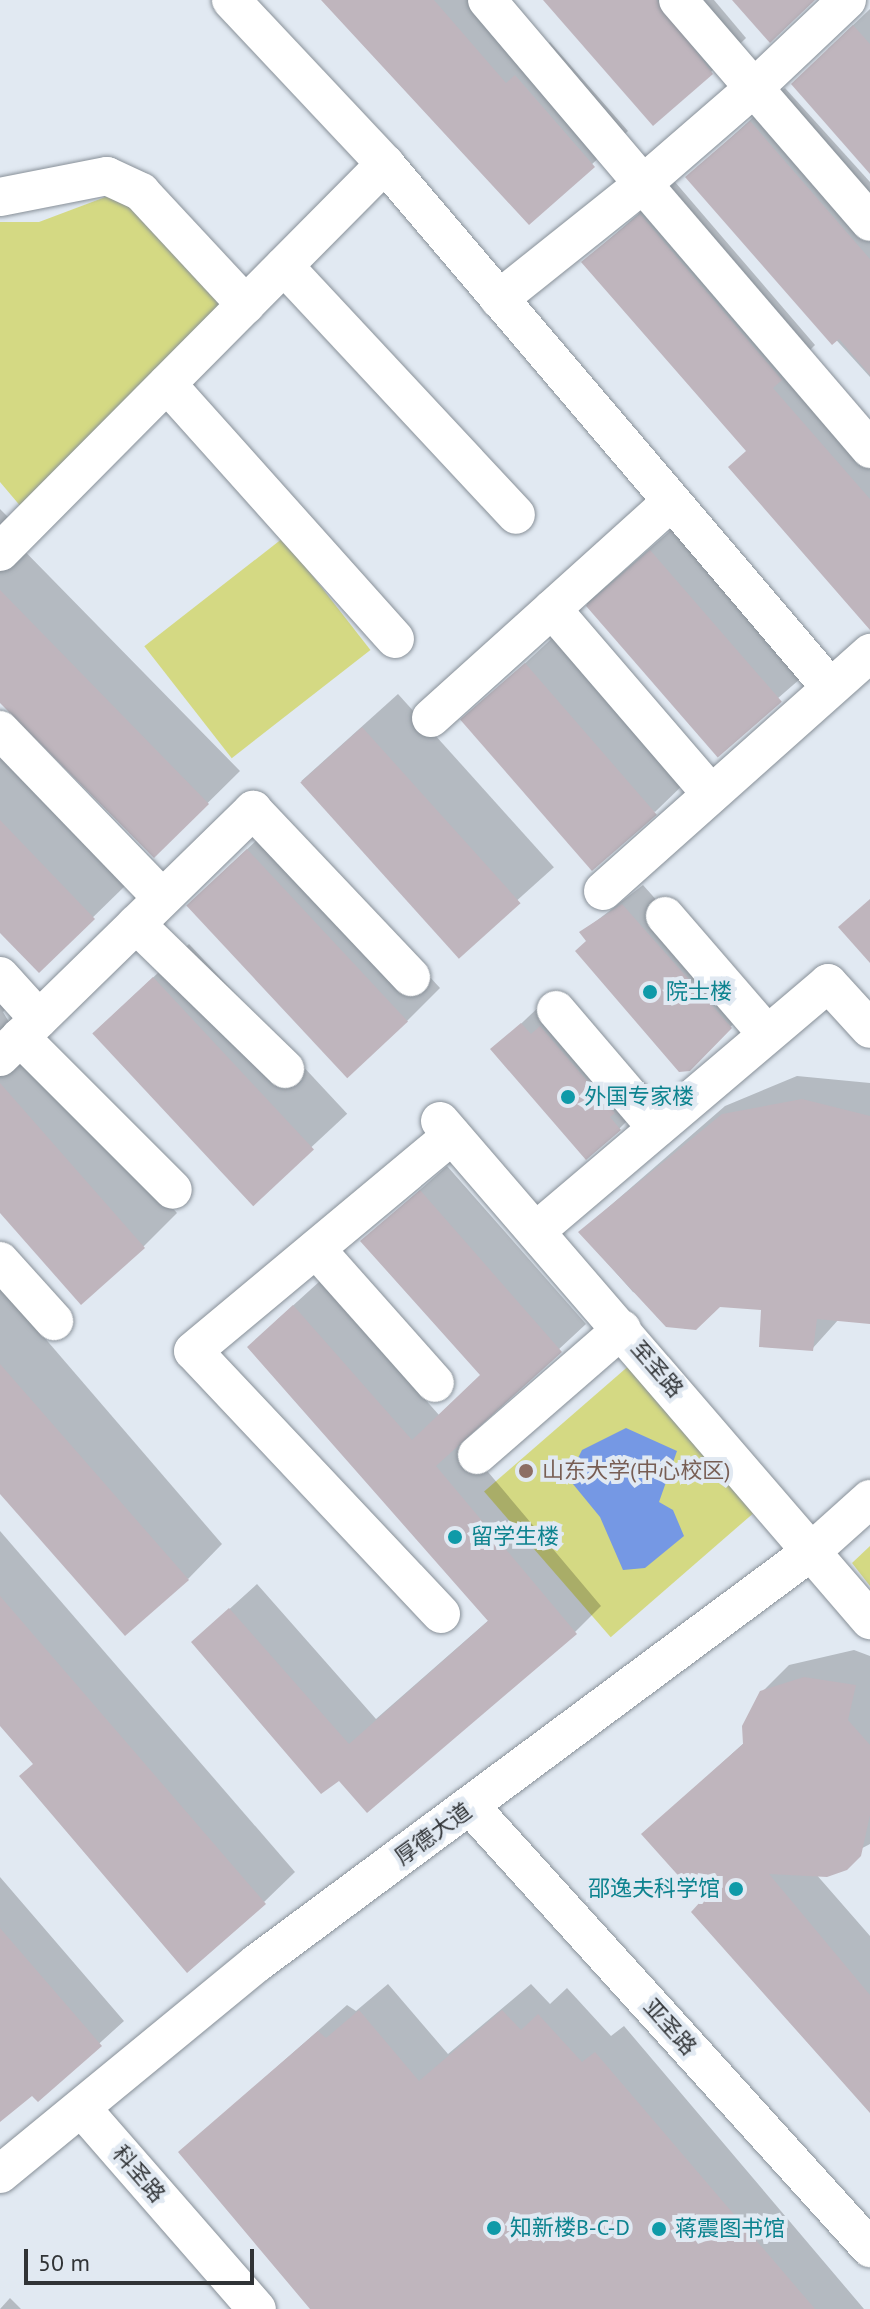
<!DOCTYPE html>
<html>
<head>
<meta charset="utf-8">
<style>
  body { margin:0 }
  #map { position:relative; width:870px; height:2309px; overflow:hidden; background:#e1e9f2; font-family:"PT Sans","Noto Sans SC",sans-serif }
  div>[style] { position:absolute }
  .green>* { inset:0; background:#d4d983; transform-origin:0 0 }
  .water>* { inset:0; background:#7598e4 }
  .shadow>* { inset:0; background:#0003; transform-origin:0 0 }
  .building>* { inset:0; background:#bfb5bd; transform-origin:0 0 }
  .roads { filter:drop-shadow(0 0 2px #889098) drop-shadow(0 0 2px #889098) }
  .minor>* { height:38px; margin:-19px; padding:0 19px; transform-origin:19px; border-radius:19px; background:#fff }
  .dots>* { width:22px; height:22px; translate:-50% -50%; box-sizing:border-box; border:4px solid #e1e9f2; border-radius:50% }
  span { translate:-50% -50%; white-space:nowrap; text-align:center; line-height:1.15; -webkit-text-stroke:8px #e1e9f2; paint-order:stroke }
  .culture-label { font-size:22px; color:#0d838f }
  .left { translate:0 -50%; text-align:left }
  .right { translate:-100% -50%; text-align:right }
  .street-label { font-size:22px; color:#303336 }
  .education-label { font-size:22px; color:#785e54 }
  .scale { position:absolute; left:24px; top:2249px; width:230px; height:36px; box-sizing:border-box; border:4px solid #303336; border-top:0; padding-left:10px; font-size:24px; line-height:28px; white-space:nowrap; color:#303336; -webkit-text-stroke:6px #e1e9f2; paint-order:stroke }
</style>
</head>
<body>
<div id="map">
  <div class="green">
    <i style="clip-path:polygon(124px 190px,226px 310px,22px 508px,0 482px,0 222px,39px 222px)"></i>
    <i style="left:283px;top:538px;width:142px;height:176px;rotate:52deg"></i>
    <i style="left:632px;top:1363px;width:193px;height:196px;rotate:49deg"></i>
    <i style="clip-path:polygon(870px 1546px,870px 1586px,852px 1563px)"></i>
  </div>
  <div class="water">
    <i style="clip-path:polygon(626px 1428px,677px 1451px,659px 1502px,673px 1510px,684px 1536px,645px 1568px,623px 1570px,600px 1517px,568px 1478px,582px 1450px)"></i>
  </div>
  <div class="shadow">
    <i style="clip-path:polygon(326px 0,498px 0,542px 50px,550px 42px,628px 131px,529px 222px)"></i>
    <i style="clip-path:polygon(546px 0,714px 0,746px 38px,711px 72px)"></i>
    <i style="clip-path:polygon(870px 9px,870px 171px,828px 49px)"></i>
    <i style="clip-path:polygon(785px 88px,870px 182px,870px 377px,688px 177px)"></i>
    <i style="clip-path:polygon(675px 182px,815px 345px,807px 353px,870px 426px,870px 627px,747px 450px,583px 262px)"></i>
    <i style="clip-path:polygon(0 509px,9px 518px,2px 528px,240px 771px,154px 856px,0 699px)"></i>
    <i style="left:686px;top:517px;width:197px;height:132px;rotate:49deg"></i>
    <i style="clip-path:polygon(561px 630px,690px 778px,655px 812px,464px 720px)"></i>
    <i style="left:398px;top:694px;width:233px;height:130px;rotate:48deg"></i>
    <i style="clip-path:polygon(0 751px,128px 883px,39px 970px,0 930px)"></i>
    <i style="clip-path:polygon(282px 816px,440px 988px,406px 1022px,223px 872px)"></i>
    <i style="clip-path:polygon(643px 885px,751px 1006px,689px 1069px,582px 932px)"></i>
    <i style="left:189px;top:944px;width:232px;height:131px;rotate:47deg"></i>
    <i style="clip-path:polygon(0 987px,13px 1002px,3px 1012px,18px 1037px,177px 1213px,143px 1247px,0 1210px)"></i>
    <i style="clip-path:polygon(542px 1004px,640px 1108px,619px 1129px,493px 1050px)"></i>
    <i style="clip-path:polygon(797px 1076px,870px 1083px,870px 1322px,839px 1319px,812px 1349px,763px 1308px,722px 1305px,686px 1329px,657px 1317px,647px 1297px,633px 1292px,580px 1232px,725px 1106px)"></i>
    <i style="clip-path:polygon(447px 1166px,586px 1324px,461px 1440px,601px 1606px,575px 1632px,339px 1779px,193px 1642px,257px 1584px,376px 1719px,490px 1619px,276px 1321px,320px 1281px,439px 1415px,482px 1374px,362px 1241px)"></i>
    <i style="clip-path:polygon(0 1286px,222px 1544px,188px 1579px,0 1488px)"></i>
    <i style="clip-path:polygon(0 1531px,295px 1872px,264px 1902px,35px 1763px,0 1721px)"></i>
    <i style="clip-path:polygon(854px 1650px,870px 1656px,870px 1844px,815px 1873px,870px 1936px,870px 2101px,644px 1834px,745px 1742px,762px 1692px,789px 1665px)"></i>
    <i style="clip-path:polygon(0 1877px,124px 2021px,38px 2099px,32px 2093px,0 2119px)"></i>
    <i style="clip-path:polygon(388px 1984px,448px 2054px,531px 1984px,550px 2004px,567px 1988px,611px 2036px,624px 2026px,864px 2309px,315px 2309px,181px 2152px,347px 2005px,356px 2011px)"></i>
    <i style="clip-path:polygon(10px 2298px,21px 2309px,0 2309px)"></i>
  </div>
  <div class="building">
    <i style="clip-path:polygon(321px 0,434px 0,506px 83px,515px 75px,595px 167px,529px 225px)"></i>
    <i style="clip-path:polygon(543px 0,657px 0,713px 74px,653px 126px)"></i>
    <i style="clip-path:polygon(732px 0,815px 0,770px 43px)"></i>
    <i style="clip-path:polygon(853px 25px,870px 44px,870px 174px,791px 84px)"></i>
    <i style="clip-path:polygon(750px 121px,870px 259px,870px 375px,839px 339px,832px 345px,685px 177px)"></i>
    <i style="clip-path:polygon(640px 214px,782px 380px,773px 388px,870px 499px,870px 630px,728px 467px,746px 451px,581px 262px)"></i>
    <i style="left:650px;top:550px;width:201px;height:85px;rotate:49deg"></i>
    <i style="clip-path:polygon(0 590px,209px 804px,154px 858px,0 703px)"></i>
    <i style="left:525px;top:663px;width:201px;height:86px;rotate:49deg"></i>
    <i style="left:362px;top:727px;width:237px;height:83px;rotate:48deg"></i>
    <i style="clip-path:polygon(0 820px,95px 919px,39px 973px,0 933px)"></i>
    <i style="left:247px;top:849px;width:236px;height:83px;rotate:47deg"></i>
    <i style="clip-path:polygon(870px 899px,870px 963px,838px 927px)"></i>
    <i style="clip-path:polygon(622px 904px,732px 1028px,690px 1071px,679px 1072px,575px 951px,586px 941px,579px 932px)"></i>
    <i style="left:153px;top:977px;width:236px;height:83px;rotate:47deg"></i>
    <i style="clip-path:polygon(521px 1023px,531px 1034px,540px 1026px,615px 1113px,610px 1117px,621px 1130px,586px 1160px,490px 1049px)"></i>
    <i style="clip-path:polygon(0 1083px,145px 1248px,81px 1305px,0 1213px)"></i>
    <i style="clip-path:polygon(802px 1099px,870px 1116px,870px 1324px,817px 1319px,813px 1351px,759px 1347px,761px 1310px,720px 1307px,696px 1330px,666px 1327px,578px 1232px,722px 1114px)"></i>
    <i style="clip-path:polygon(420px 1190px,562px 1352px,436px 1466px,577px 1634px,367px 1813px,339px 1781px,321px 1794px,191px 1642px,229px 1608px,349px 1744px,488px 1621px,247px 1347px,293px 1305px,412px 1440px,480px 1375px,360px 1241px)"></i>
    <i style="clip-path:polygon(0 1364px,189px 1580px,125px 1636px,0 1494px)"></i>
    <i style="clip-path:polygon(0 1596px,266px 1904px,187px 1973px,19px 1776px,33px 1764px,0 1726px)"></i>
    <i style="clip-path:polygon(804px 1677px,856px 1685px,848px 1720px,870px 1745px,870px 1815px,861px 1856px,847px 1870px,827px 1877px,769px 1874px,870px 1995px,870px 2113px,691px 1912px,701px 1901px,641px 1834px,743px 1744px,742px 1726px,760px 1691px)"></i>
    <i style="clip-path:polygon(0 1928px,102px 2046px,38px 2102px,32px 2096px,0 2122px)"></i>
    <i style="clip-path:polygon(359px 2010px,419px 2081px,502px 2010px,521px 2030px,538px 2014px,582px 2062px,595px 2052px,815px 2309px,310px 2309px,178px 2152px,318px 2031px,326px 2038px)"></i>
  </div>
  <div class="roads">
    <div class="minor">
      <i style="left:231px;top:0;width:225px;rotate:46.8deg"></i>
      <i style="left:385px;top:164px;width:687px;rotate:49.61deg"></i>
      <i style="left:487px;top:0;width:241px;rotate:49.7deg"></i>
      <i style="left:643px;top:184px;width:147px;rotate:-40.9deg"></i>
      <i style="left:754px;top:88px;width:177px;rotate:49.1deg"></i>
      <i style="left:678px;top:0;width:116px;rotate:49.2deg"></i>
      <i style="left:754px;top:88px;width:128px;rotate:-43.4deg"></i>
      <i style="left:0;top:197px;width:109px;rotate:-11.1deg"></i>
      <i style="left:107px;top:176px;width:38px;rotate:25deg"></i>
      <i style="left:141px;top:192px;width:154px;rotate:47.1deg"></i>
      <i style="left:284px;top:266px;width:340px;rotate:47deg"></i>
      <i style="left:499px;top:299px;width:184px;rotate:-38.6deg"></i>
      <i style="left:643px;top:184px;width:349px;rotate:49.4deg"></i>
      <i style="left:167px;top:384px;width:342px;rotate:48.2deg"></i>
      <i style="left:0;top:552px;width:547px;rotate:-45.22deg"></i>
      <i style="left:552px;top:609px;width:244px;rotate:49.3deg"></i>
      <i style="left:431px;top:718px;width:324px;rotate:-42deg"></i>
      <i style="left:0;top:730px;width:233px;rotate:46deg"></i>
      <i style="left:603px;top:891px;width:358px;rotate:-41.7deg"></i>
      <i style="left:665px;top:916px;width:156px;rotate:49.2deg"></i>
      <i style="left:136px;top:924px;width:208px;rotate:44.2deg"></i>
      <i style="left:0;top:976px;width:58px;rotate:47.8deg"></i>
      <i style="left:556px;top:1010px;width:154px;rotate:49.5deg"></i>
      <i style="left:20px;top:1037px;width:216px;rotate:45deg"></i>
      <i style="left:0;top:1057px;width:354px;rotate:-44.3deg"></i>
      <i style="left:253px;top:810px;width:230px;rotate:46.6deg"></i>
      <i style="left:440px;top:1121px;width:659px;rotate:49.25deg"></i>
      <i style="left:536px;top:1231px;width:383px;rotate:-40.3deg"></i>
      <i style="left:828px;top:983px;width:62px;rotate:47.6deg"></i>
      <i style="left:316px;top:1249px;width:179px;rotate:48.4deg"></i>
      <i style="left:0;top:1261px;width:81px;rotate:48deg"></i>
      <i style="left:477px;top:1455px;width:192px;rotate:-41deg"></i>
      <i style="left:441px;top:1614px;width:361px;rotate:-133.3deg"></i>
      <i style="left:193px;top:1351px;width:337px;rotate:-39.8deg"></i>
      <i style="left:471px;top:1807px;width:595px;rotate:47.86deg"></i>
      <i style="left:84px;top:2111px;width:263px;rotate:48.9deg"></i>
      <i style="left:0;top:2174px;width:333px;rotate:-39.4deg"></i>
      <i style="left:257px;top:1963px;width:691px;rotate:-36.59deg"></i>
      <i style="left:812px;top:1551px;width:78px;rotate:-41.9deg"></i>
    </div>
  </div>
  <div class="dots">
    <i style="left:650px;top:992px;background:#0f9aa8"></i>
    <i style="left:568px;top:1097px;background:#0f9aa8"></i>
    <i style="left:526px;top:1471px;background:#8d6e63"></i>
    <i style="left:455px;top:1537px;background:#0f9aa8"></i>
    <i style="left:736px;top:1889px;background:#0f9aa8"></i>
    <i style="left:494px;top:2228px;background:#0f9aa8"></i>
    <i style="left:659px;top:2229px;background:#0f9aa8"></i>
  </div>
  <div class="culture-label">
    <span class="left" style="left:666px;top:992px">院士楼</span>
    <span class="left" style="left:584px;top:1097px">外国专家楼</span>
    <span class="left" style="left:471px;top:1537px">留学生楼</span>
    <span class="right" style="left:720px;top:1889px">邵逸夫科学馆</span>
    <span class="left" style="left:510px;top:2228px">知新楼B-C-D</span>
    <span class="left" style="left:675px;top:2229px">蒋震图书馆</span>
  </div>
  <div class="street-label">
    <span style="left:657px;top:1369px;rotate:49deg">至圣路</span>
    <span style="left:433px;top:1834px;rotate:-36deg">厚德大道</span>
    <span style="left:670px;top:2027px;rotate:48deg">亚圣路</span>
    <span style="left:139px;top:2174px;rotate:49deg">科圣路</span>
  </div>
  <div class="education-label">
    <span class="left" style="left:542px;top:1471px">山东大学(中心校区)</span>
  </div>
  <div class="scale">50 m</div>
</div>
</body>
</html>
